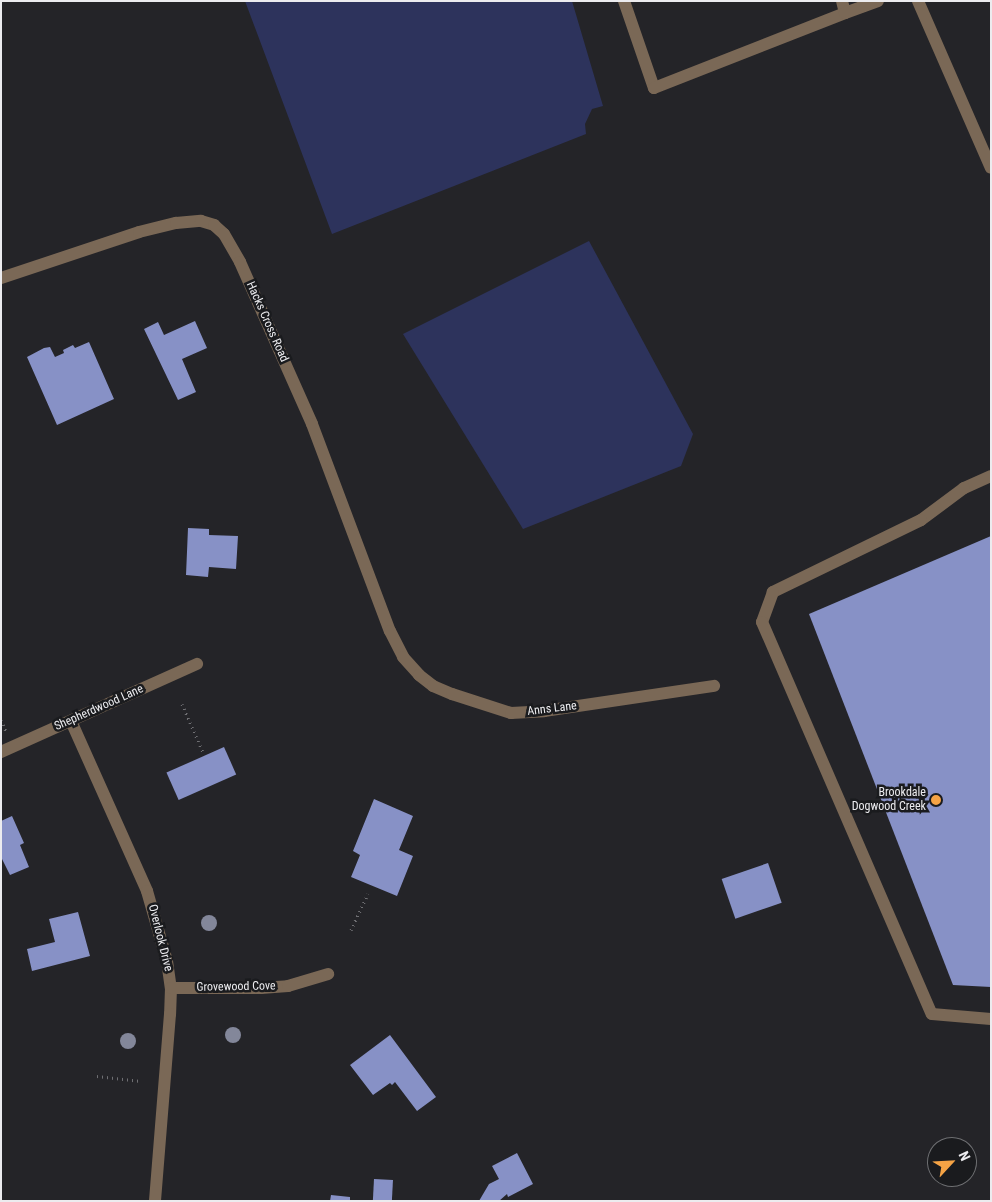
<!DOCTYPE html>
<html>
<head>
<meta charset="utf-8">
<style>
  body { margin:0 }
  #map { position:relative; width:992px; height:1202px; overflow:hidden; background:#242428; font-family:"Roboto Condensed",sans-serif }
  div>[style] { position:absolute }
  .green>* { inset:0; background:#2d335c }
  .building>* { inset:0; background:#8791c6; transform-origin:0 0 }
  .path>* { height:3px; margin-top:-1.5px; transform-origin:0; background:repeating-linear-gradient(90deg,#6f6f73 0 1px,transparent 0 5px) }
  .minor>* { height:12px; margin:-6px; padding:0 6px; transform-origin:6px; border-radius:6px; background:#7a6856 }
  .trees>* { width:16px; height:16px; margin:-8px; border-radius:50%; background:#83879a }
  .dots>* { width:14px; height:14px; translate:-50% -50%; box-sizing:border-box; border:2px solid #1a1b1e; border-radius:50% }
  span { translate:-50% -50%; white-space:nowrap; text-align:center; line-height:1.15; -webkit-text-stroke:5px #1a1b1e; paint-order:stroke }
  .street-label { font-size:12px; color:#ececef }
  .poi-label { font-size:12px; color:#ececef }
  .right { translate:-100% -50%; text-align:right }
  .frame { position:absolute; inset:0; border:2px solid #ececef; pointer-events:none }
  .north { position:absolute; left:927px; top:1137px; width:50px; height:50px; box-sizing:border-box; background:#1a1b1e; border:1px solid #6e6f72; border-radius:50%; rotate:65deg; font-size:14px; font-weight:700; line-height:20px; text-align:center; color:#ececef }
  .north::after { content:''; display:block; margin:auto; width:18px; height:22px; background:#f5a345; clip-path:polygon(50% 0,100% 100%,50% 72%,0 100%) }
</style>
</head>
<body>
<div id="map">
  <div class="green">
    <i style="clip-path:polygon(245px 1px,572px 1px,603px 106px,592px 109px,585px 124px,586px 134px,332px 234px)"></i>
    <i style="clip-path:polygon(589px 241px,693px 434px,681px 466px,523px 529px,403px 334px)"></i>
  </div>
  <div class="building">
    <i style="clip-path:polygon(195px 321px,207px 348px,182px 359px,196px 392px,178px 400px,144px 329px,158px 322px,164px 335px)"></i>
    <i style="clip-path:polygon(89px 342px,114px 399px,57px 425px,27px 357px,44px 348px,50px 347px,55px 357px,64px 353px,63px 350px,73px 345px,75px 348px)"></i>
    <i style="clip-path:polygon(188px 528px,209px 529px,209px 535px,238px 536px,236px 569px,209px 567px,208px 577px,186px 575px)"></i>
    <i style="clip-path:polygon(991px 536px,991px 987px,953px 985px,809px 614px)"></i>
    <i style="left:224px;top:747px;width:30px;height:63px;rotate:66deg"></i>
    <i style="clip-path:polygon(374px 799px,413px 816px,399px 850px,413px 856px,397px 896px,351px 877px,360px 855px,353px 851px)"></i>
    <i style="clip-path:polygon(12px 816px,24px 843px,20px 845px,29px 867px,10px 875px,1px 857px,1px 821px)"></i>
    <i style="left:768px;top:863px;width:42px;height:49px;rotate:71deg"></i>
    <i style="clip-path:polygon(78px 912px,90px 956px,32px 971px,27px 949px,55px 942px,49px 919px)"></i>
    <i style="clip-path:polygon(390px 1035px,436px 1097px,417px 1111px,395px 1082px,392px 1085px,390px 1083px,373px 1095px,350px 1065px)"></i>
    <i style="clip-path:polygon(517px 1153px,533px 1184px,508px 1197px,507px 1194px,499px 1201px,479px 1201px,489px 1184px,499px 1179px,492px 1166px)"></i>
    <i style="left:374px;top:1179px;width:19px;height:22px;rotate:3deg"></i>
    <i style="clip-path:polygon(331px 1195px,350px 1197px,350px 1201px,330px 1201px)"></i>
  </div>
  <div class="path">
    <i style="left:182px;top:704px;width:52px;rotate:66.4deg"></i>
    <i style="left:1px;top:720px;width:12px;rotate:66deg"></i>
    <i style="left:351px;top:930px;width:40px;rotate:-65deg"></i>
    <i style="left:97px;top:1076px;width:44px;rotate:6.5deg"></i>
  </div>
  <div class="minor">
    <i style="left:624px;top:1px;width:92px;rotate:71deg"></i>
    <i style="left:654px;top:88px;width:205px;rotate:-21.4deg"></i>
    <i style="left:845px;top:13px;width:12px;rotate:-104deg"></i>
    <i style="left:918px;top:1px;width:182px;rotate:66.4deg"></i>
    <i style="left:845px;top:13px;width:35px;rotate:-20deg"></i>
    <i style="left:1px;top:278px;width:145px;rotate:-18.4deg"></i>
    <i style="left:139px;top:232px;width:38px;rotate:-14deg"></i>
    <i style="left:176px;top:223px;width:25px;rotate:-5deg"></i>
    <i style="left:201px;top:221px;width:14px;rotate:17deg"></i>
    <i style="left:214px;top:225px;width:13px;rotate:42deg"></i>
    <i style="left:224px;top:234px;width:32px;rotate:60deg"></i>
    <i style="left:240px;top:262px;width:177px;rotate:66deg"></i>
    <i style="left:312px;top:424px;width:221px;rotate:69.4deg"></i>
    <i style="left:390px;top:631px;width:29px;rotate:63deg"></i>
    <i style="left:403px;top:657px;width:24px;rotate:48deg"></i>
    <i style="left:419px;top:675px;width:18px;rotate:38deg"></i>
    <i style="left:433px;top:686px;width:21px;rotate:23deg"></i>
    <i style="left:452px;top:694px;width:62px;rotate:17.9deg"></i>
    <i style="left:511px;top:713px;width:33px;rotate:-3deg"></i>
    <i style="left:544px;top:711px;width:172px;rotate:-8.4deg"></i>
    <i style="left:991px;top:476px;width:30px;rotate:156deg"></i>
    <i style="left:964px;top:488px;width:54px;rotate:143.3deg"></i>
    <i style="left:921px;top:520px;width:165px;rotate:154.1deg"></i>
    <i style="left:773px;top:592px;width:32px;rotate:110deg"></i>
    <i style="left:762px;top:622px;width:427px;rotate:66.6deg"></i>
    <i style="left:932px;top:1014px;width:59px;rotate:4.8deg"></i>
    <i style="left:71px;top:721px;width:186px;rotate:65.9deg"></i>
    <i style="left:147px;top:891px;width:73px;rotate:74.1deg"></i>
    <i style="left:167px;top:961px;width:27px;rotate:82deg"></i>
    <i style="left:171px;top:988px;width:26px;rotate:92deg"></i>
    <i style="left:170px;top:1014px;width:188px;rotate:94.6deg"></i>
    <i style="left:1px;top:752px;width:215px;rotate:-24.2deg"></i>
    <i style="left:171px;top:988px;width:90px"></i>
    <i style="left:261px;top:988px;width:27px;rotate:-4deg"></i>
    <i style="left:288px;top:986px;width:42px;rotate:-16.7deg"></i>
  </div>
  <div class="trees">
    <i style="left:209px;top:923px"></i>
    <i style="left:233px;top:1035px"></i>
    <i style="left:128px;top:1041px"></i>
  </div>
  <div class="dots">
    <i style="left:936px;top:800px;background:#f5a345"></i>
  </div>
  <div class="street-label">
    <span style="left:267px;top:322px;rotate:66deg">Hacks Cross Road</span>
    <span style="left:99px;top:708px;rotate:-24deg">Shepherdwood Lane</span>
    <span style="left:552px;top:709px;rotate:-7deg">Anns Lane</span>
    <span style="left:160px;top:938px;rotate:76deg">Overlook Drive</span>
    <span style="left:236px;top:987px;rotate:-1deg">Grovewood Cove</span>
  </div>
  <div class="poi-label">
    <span class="right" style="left:926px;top:800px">Brookdale<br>Dogwood Creek</span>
  </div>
  <div class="frame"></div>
  <div class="north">N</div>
</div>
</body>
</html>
